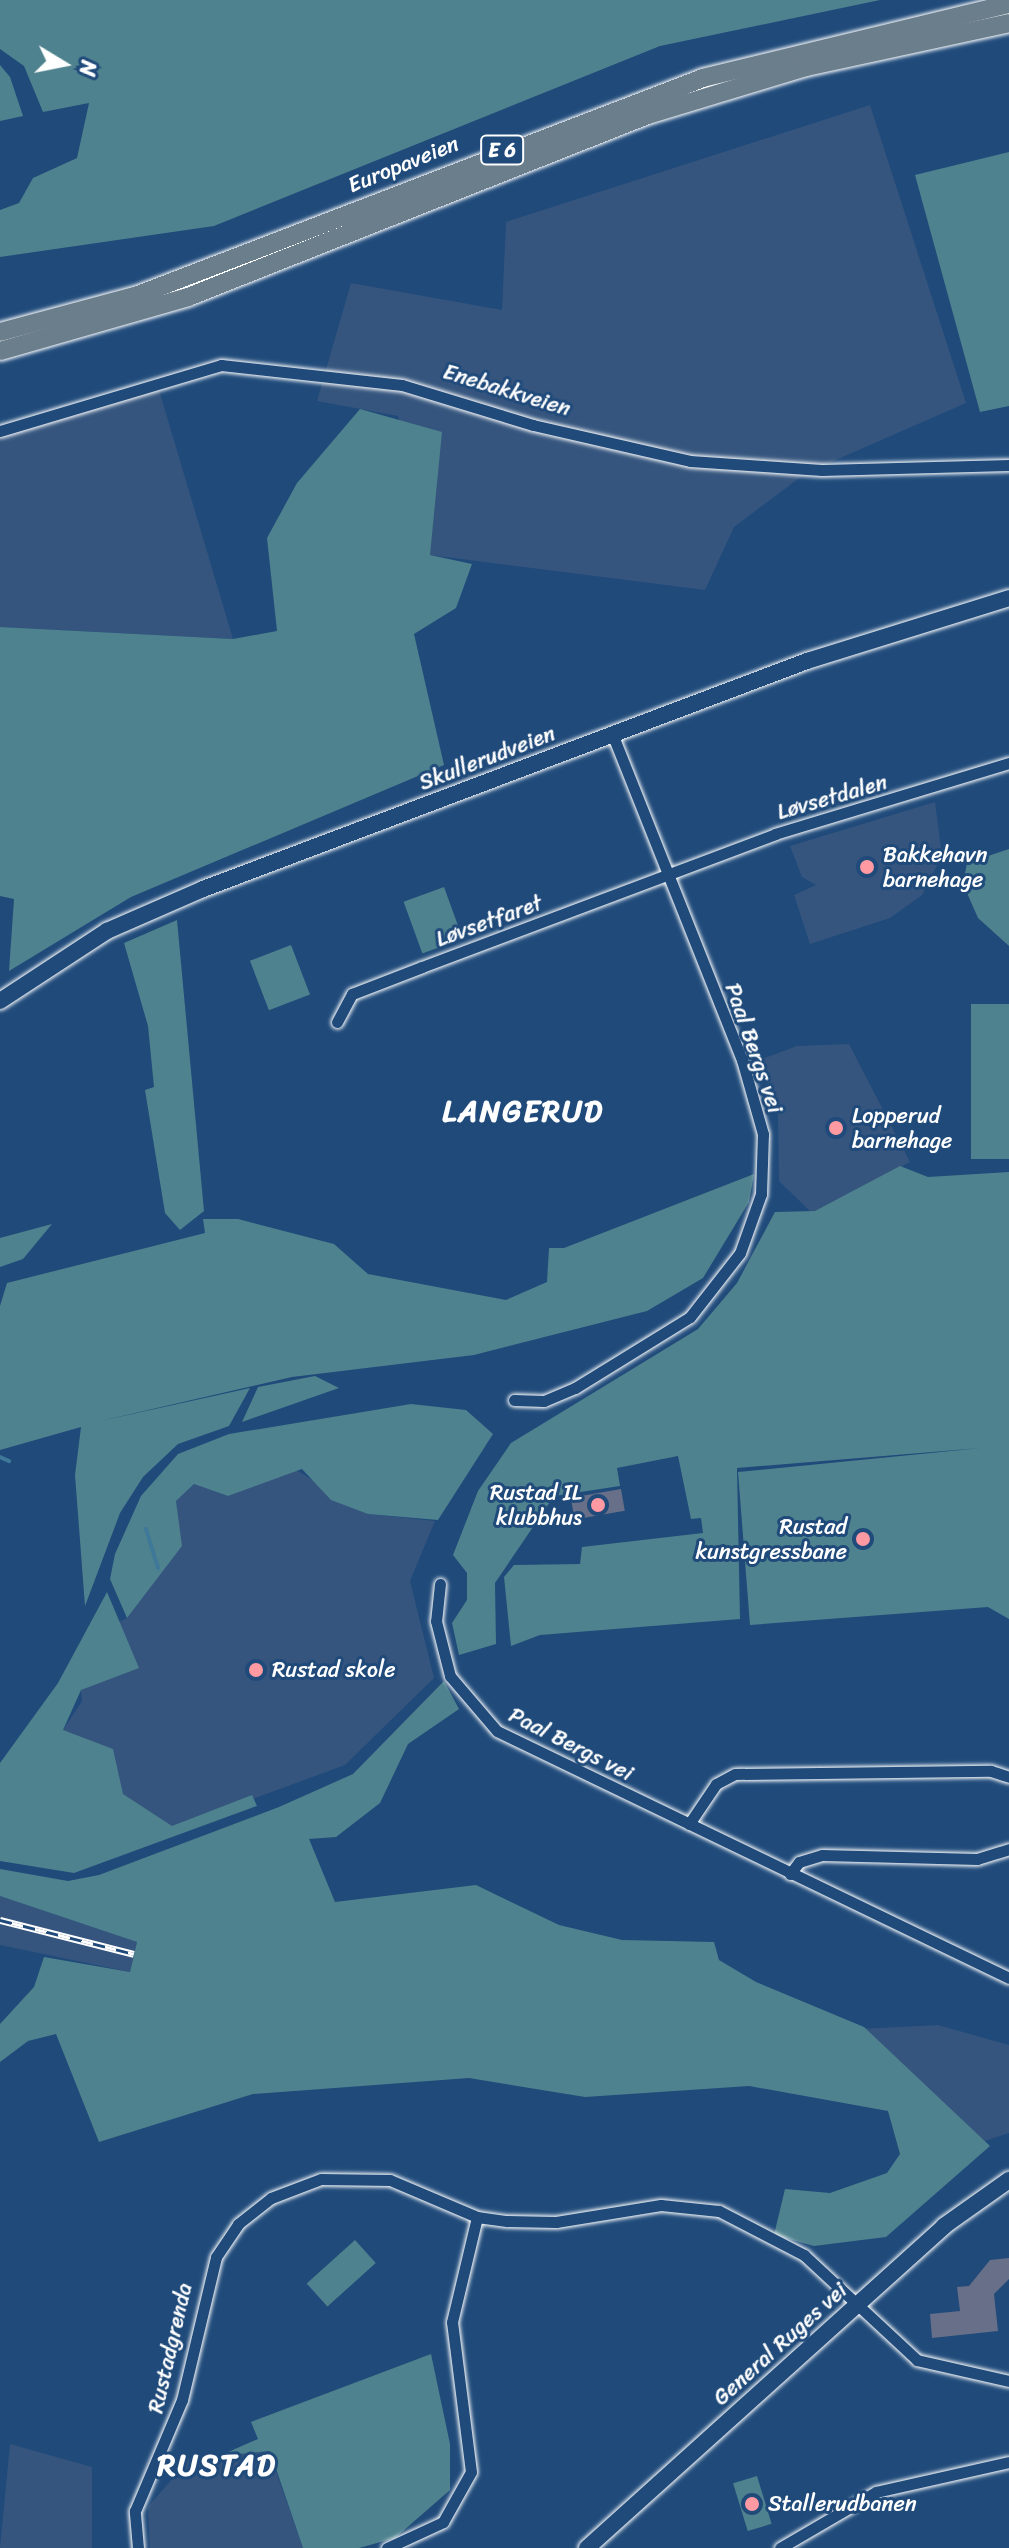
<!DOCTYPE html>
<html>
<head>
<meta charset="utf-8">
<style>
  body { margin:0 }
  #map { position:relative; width:1009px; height:2548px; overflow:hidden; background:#1f4a7a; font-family:Sriracha,sans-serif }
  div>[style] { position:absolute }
  .built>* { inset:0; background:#35557e }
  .green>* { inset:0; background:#4e828e; transform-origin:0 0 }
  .stream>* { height:4px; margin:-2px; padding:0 2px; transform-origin:2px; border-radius:2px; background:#3f7898 }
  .building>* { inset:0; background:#676f89; transform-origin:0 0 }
  .roads { filter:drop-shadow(0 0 2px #fff) drop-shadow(0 0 2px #fff) }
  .minor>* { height:11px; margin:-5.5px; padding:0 5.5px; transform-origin:5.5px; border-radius:5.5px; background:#1f4a7a }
  .secondary>* { height:16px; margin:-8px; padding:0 8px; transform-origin:8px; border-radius:8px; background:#1f4a7a }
  .trunk>* { height:18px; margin:-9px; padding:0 9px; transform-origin:9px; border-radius:9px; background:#6b7e8b }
  .rail>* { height:7px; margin-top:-3.5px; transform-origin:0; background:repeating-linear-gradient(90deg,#1f4a7a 0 12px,#fff 0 24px); box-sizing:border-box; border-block:2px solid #fff }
  .dots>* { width:22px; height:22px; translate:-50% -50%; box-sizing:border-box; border:4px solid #1f4a7a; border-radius:50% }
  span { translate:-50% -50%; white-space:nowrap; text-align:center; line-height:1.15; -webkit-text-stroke:6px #1f4a7a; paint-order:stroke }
  .shield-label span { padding:2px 6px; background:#1f4a7a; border:2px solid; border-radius:6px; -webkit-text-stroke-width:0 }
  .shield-label { font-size:20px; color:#fff; font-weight:700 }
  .street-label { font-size:22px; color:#fff }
  .poi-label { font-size:22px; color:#fff }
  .left { translate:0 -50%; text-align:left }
  .right { translate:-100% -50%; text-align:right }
  .district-label { font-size:30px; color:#fff; font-weight:700; letter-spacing:2px }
  .north { position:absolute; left:24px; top:24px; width:80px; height:80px; -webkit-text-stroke:6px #1f4a7a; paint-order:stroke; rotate:100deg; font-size:22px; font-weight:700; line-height:32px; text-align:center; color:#fff }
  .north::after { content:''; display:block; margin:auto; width:28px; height:36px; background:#fff; clip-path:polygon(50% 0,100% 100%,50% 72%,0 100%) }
</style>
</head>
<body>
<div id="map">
  <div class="built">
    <i style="clip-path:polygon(870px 105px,966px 403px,806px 473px,734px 527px,705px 590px,430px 555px,430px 529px,398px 416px,317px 401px,351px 283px,502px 310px,506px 222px)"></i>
    <i style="clip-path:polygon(156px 380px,233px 639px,0 627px,0 427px)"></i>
    <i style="clip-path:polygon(935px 802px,942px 856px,922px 895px,890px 918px,810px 944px,794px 895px,816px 885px,802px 877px,790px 846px)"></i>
    <i style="clip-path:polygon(849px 1044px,910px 1162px,815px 1216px,779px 1181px,778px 1116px,759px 1060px,797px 1046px)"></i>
    <i style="clip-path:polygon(293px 1468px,368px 1514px,435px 1521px,410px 1581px,434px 1678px,345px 1765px,77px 1864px,0 1827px,82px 1701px,78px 1662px,94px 1634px,127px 1618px,181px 1547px,176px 1501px,194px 1484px,228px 1496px)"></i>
    <i style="clip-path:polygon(0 1896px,137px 1942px,130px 1972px,0 1945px)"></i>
    <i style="clip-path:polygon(938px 2025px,1009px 2045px,1009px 2133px,942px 2155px,858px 2029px)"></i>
    <i style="clip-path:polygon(10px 2444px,92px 2467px,92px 2548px,0 2548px)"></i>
    <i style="clip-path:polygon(269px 2451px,303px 2548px,150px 2548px,148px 2507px,190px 2458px)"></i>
  </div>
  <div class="green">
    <i style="clip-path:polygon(0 0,880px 0,660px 46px,214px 226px,0 257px,0 210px,19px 203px,33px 178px,77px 158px,89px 103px,43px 112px,24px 66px,0 49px)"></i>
    <i style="clip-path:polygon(0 65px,10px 77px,23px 116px,0 121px)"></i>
    <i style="clip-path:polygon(1009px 152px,1009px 406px,980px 412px,915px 175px)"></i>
    <i style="clip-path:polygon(360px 409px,442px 432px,430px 555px,472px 564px,456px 608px,414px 634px,444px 765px,131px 897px,9px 971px,14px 899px,0 896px,0 627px,233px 639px,277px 631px,267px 538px,297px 483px)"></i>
    <i style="clip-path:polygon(1009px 849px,1009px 946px,978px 918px,963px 884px,967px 863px)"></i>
    <i style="left:444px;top:887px;width:55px;height:43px;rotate:70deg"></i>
    <i style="clip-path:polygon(177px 920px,204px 1211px,180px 1230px,165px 1213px,145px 1090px,154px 1087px,148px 1026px,124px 943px)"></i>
    <i style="left:291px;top:945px;width:53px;height:44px;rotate:69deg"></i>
    <i style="left:971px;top:1004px;width:38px;height:155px"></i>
    <i style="clip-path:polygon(900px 1166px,928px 1177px,1009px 1172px,1009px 1619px,988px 1607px,750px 1625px,738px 1472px,981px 1448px,737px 1468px,740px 1619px,540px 1635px,511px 1646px,504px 1577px,514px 1565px,580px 1564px,582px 1547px,703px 1533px,701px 1518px,691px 1519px,678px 1456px,617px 1468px,620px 1486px,554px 1496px,495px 1583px,496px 1644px,459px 1655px,452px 1623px,467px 1600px,467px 1573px,453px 1555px,478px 1491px,511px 1443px,698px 1329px,737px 1283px,775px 1212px,815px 1211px)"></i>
    <i style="clip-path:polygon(754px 1174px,749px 1202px,703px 1278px,647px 1311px,474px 1355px,292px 1377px,96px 1422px,250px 1388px,229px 1426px,178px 1444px,143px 1477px,120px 1513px,85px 1606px,75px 1475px,81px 1427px,0 1450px,0 1306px,7px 1283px,205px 1233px,203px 1219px,238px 1219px,334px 1244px,368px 1274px,506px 1300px,547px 1282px,549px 1248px,564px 1248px)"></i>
    <i style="clip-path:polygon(52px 1224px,23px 1259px,0 1267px,0 1238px)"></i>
    <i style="clip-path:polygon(315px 1376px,339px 1388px,242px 1422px,258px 1387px)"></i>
    <i style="clip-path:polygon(411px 1404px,466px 1410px,493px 1434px,438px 1520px,368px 1514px,331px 1500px,302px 1469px,228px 1496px,194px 1484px,176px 1501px,182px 1546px,127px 1618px,110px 1579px,115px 1554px,141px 1496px,178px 1454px,229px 1434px)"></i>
    <i style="clip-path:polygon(107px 1592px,139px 1668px,81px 1690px,63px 1730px,113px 1749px,123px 1794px,172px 1826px,252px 1795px,257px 1806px,74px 1873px,0 1861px,0 1763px,58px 1683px)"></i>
    <i style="clip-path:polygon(444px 1681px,459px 1709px,408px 1744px,380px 1803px,336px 1837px,309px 1839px,335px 1902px,476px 1885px,559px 1925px,622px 1940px,714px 1942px,719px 1960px,756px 1982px,864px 2027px,990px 2146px,886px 2237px,814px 2246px,774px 2235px,785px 2189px,830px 2193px,887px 2173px,900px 2154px,888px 2111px,749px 2086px,585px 2097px,469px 2078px,253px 2094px,99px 2142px,56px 2034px,28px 2041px,0 2062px,0 2024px,34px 1987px,44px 1957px,130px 1972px,137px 1942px,0 1896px,0 1869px,68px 1881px,99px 1875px,279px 1807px,353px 1774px)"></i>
    <i style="left:355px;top:2240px;width:31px;height:65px;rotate:48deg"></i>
    <i style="clip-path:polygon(431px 2354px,450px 2444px,450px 2490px,395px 2538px,359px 2548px,303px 2548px,270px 2451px,219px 2456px,258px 2439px,251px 2422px)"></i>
    <i style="left:757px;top:2476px;width:50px;height:25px;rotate:73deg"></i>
  </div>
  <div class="stream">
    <i style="left:0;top:1457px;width:10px;rotate:24deg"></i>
    <i style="left:146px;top:1529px;width:41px;rotate:72.9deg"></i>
  </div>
  <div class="building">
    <i style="left:621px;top:1489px;width:22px;height:51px;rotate:80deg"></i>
    <i style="clip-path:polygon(1009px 2258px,1009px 2279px,994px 2294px,998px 2331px,932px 2338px,930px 2314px,960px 2311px,957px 2287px,969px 2286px,990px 2260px)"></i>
  </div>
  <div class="roads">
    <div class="minor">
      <i style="left:0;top:431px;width:231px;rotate:-16.6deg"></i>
      <i style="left:221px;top:365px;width:182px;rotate:6.3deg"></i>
      <i style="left:402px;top:385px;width:137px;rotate:17deg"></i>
      <i style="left:533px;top:425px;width:161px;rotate:12.9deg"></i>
      <i style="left:690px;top:461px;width:132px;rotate:3.9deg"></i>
      <i style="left:822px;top:470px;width:187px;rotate:-1.5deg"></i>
      <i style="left:337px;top:1022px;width:32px;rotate:-62deg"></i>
      <i style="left:352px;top:994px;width:75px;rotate:-21.1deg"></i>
      <i style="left:422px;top:967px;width:377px;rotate:-20.6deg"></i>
      <i style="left:775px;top:834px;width:245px;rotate:-16.9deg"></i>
      <i style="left:514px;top:1400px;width:30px;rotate:2deg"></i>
      <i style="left:544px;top:1401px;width:34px;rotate:-23deg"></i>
      <i style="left:575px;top:1388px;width:135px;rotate:-31.7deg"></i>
      <i style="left:690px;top:1317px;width:81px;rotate:-52deg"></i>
      <i style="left:740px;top:1253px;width:63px;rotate:-70.4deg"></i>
      <i style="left:761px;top:1194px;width:60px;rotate:-88.1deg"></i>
      <i style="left:763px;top:1134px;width:77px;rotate:-105.8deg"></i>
      <i style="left:742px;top:1060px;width:351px;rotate:-111.7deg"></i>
      <i style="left:440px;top:1584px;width:37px;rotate:96deg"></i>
      <i style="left:436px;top:1621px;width:57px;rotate:75.7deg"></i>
      <i style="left:450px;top:1676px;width:72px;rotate:49.5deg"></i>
      <i style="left:497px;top:1731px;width:568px;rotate:25.75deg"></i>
      <i style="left:689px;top:1824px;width:48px;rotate:-56deg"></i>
      <i style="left:716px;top:1784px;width:21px;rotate:-28deg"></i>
      <i style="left:735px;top:1774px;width:256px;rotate:-0.7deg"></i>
      <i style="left:991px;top:1771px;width:19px;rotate:18deg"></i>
      <i style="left:790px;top:1874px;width:15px;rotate:-53deg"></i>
      <i style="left:799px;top:1862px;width:24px;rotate:-17deg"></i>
      <i style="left:822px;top:1855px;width:155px;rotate:1.5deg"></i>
      <i style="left:977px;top:1859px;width:34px;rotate:-17deg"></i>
      <i style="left:138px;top:2548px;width:37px;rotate:-95deg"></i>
      <i style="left:135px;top:2511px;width:121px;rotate:-67.1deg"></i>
      <i style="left:182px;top:2400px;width:147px;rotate:-76.6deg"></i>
      <i style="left:216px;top:2257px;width:40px;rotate:-56deg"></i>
      <i style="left:238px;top:2224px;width:42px;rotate:-38.2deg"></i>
      <i style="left:271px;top:2198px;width:53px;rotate:-20.8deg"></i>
      <i style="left:321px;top:2179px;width:69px;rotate:0.8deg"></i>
      <i style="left:390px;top:2180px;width:95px;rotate:23deg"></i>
      <i style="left:477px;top:2217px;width:30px;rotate:8deg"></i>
      <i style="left:507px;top:2221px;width:49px;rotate:1.2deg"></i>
      <i style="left:556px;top:2222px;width:106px;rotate:-9.2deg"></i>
      <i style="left:661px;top:2205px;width:58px;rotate:5.9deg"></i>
      <i style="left:719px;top:2211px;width:96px;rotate:27.4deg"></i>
      <i style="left:804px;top:2255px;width:154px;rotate:42.9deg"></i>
      <i style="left:917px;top:2360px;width:94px;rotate:12.9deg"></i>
      <i style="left:387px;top:2548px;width:62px;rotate:-24.9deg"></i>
      <i style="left:443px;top:2522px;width:57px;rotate:-60.8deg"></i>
      <i style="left:471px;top:2472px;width:151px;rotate:-97.2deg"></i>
      <i style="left:452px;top:2322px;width:108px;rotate:-76.6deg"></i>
      <i style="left:780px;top:2548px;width:111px;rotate:-30.3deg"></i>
      <i style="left:876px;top:2492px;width:136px;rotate:-12.7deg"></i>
    </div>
    <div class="secondary">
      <i style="left:0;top:1001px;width:128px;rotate:-33.2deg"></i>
      <i style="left:107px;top:931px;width:105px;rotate:-23.6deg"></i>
      <i style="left:203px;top:889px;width:646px;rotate:-20.68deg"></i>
      <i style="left:807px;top:661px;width:212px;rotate:-17.3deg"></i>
      <i style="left:587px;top:2548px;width:481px;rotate:-42deg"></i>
      <i style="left:944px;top:2226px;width:80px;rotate:-35.3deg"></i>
    </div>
    <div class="trunk">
      <i style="left:0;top:332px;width:143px;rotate:-15deg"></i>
      <i style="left:138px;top:295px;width:605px;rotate:-21.01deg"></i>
      <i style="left:703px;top:78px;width:315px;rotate:-13.6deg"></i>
      <i style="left:0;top:351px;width:196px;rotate:-16deg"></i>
      <i style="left:188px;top:297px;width:498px;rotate:-21.6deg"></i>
      <i style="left:651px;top:114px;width:162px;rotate:-16.9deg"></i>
      <i style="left:806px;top:67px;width:208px;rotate:-12.2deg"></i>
    </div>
  </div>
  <div class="rail">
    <i style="left:0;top:1920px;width:138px;rotate:14.2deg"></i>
  </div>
  <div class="dots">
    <i style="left:867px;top:867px;background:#ff9aa2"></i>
    <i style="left:836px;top:1128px;background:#ff9aa2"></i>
    <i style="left:598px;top:1505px;background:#ff9aa2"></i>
    <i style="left:863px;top:1539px;background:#ff9aa2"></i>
    <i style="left:256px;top:1670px;background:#ff9aa2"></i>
    <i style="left:752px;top:2504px;background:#ff9aa2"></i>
  </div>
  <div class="shield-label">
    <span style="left:502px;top:150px">E 6</span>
  </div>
  <div class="street-label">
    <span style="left:403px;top:164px;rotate:-22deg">Europaveien</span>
    <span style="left:507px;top:390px;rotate:17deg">Enebakkveien</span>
    <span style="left:487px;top:758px;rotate:-21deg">Skullerudveien</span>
    <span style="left:832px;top:797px;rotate:-16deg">Løvsetdalen</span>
    <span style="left:489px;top:921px;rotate:-20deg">Løvsetfaret</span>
    <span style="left:754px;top:1048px;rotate:71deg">Paal Bergs vei</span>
    <span style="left:571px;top:1744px;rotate:27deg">Paal Bergs vei</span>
    <span style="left:780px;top:2344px;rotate:-42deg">General Ruges vei</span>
    <span style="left:170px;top:2348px;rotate:-77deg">Rustadgrenda</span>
  </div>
  <div class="poi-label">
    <span class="left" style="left:883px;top:867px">Bakkehavn<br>barnehage</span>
    <span class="left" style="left:852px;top:1128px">Lopperud<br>barnehage</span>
    <span class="right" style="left:582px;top:1505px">Rustad IL<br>klubbhus</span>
    <span class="right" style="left:847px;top:1539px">Rustad<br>kunstgressbane</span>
    <span class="left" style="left:272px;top:1670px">Rustad skole</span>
    <span class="left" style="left:768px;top:2504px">Stallerudbanen</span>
  </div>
  <div class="district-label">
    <span style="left:523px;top:1111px">LANGERUD</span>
    <span style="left:217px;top:2465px">RUSTAD</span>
  </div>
  <div class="north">N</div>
</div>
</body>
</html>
